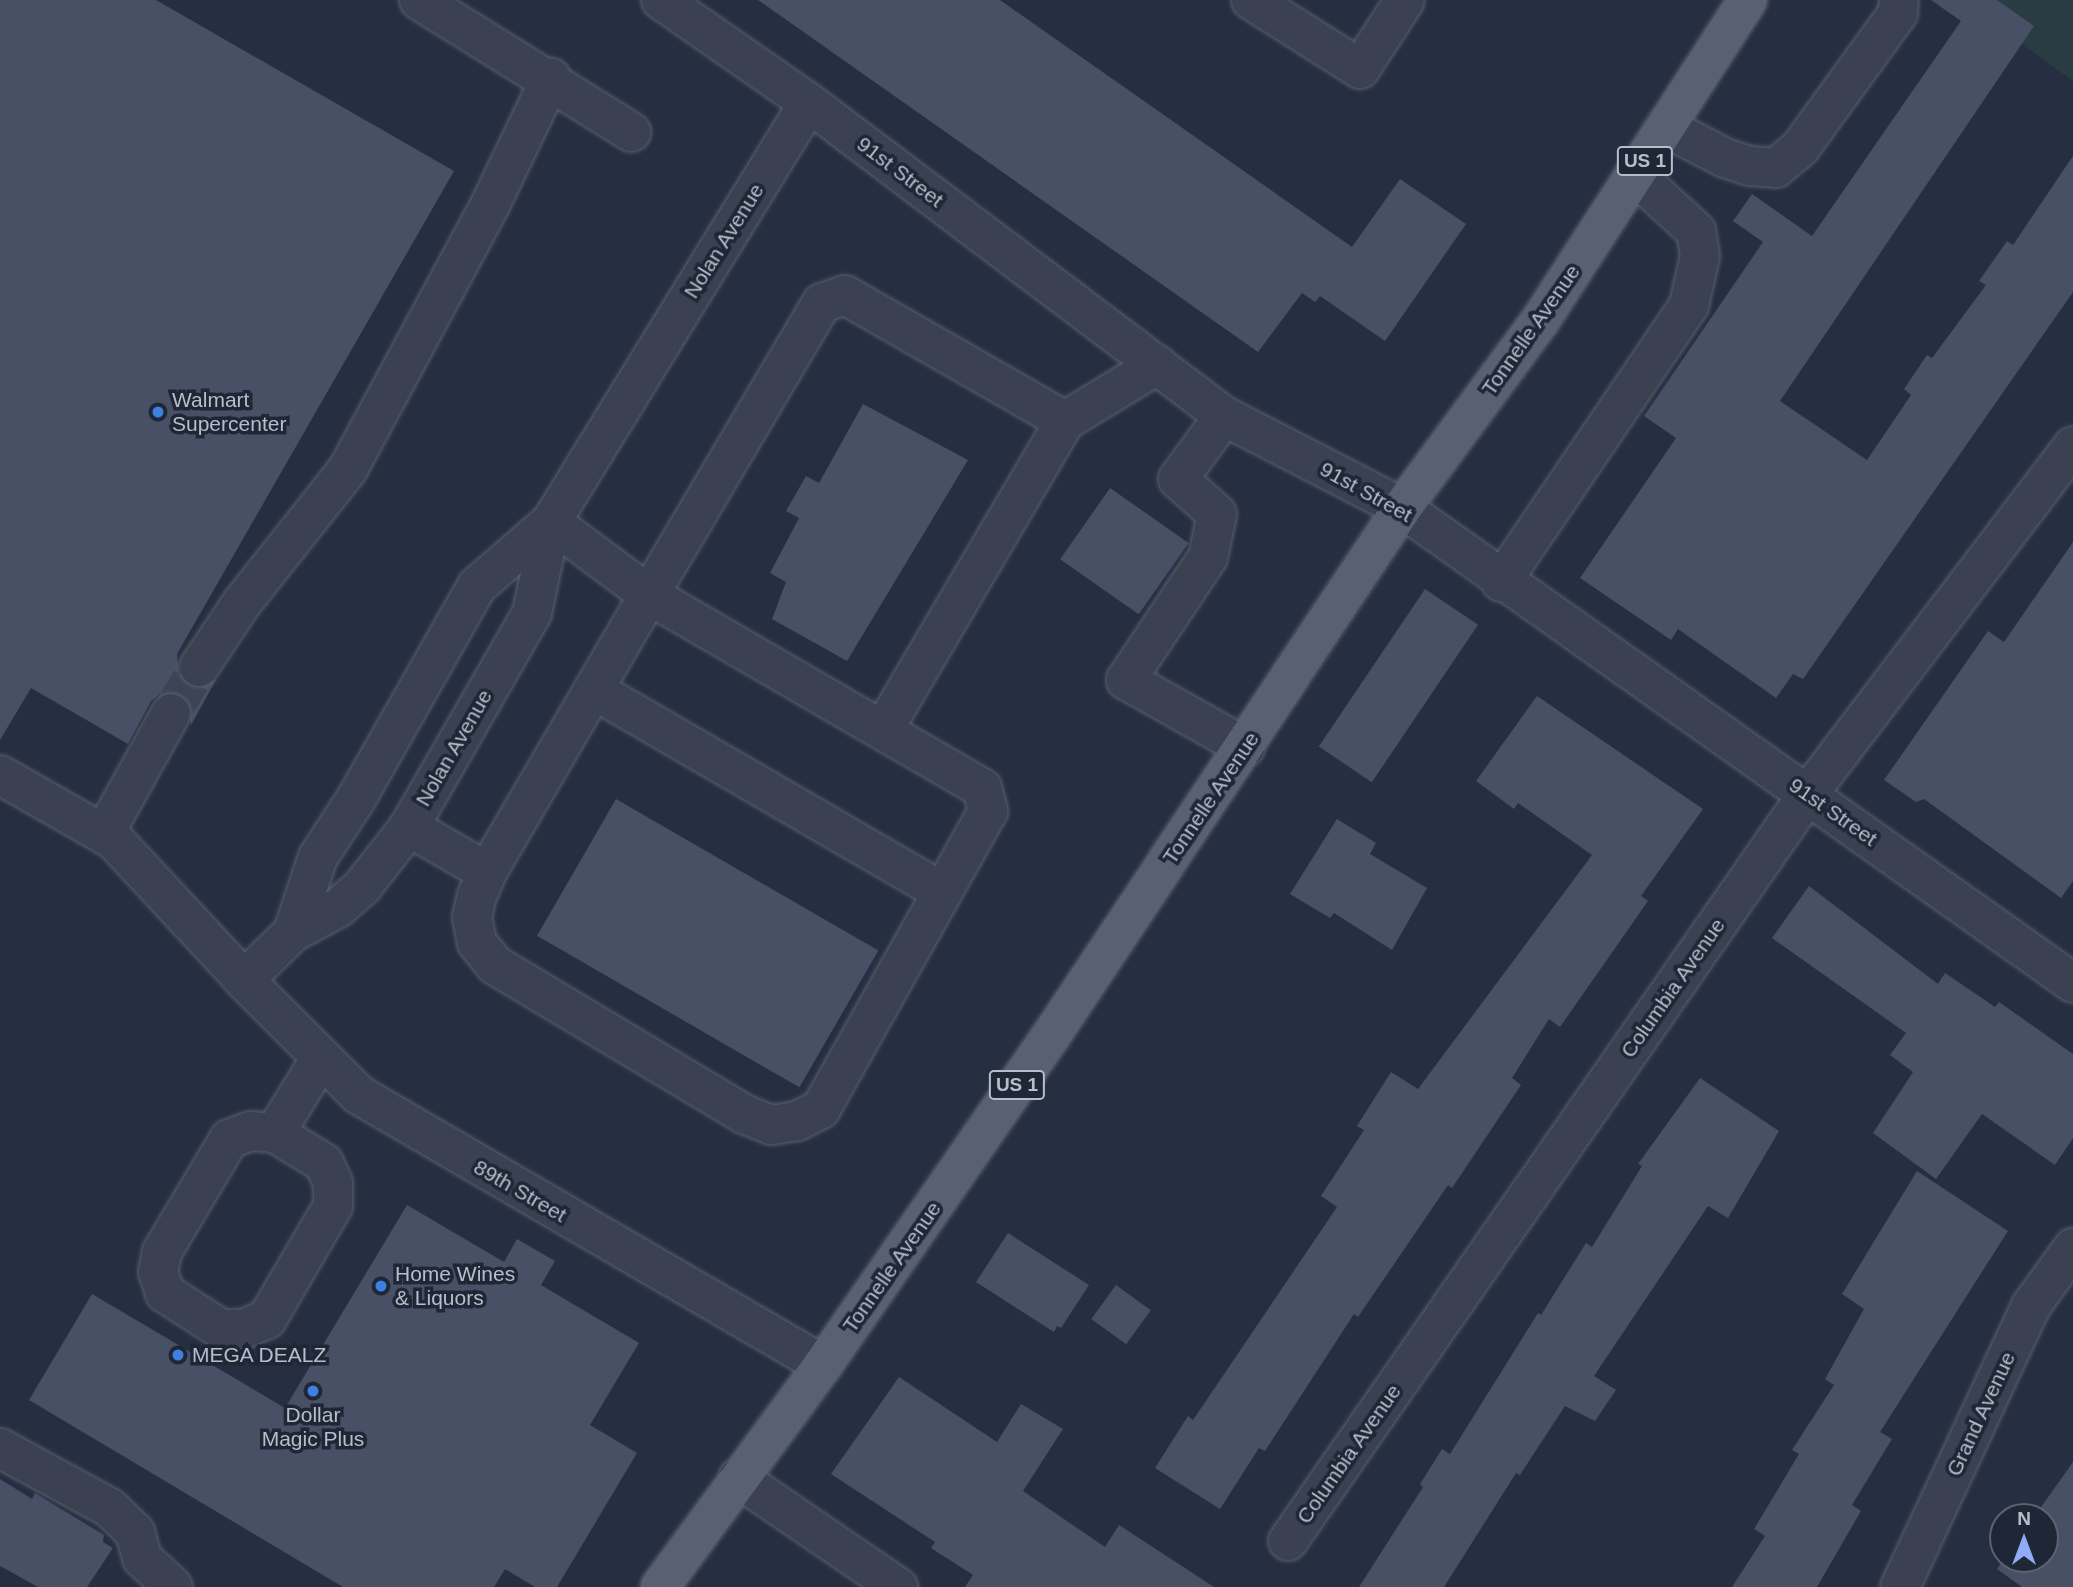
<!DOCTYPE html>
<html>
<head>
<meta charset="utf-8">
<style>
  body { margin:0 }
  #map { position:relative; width:2073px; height:1587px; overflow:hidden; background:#262f41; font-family:Helvetica,sans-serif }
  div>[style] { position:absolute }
  .green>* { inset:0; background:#293c42 }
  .building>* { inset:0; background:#485065; transform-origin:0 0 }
  .minor-tunnel>* { height:38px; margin-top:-19px; transform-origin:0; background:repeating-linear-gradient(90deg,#3c4456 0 38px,transparent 0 57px) }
  .roads { filter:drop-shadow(0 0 2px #585f6e) drop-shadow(0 0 2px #585f6e) }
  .minor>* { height:38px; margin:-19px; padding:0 19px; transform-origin:19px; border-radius:19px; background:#3b4151 }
  .major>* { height:38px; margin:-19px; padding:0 19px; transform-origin:19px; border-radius:19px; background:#596071 }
  .dots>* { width:19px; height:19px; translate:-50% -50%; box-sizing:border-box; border:4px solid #1f2636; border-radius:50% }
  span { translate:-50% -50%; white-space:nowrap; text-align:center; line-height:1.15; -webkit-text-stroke:7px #1f2636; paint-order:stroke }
  .shield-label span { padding:2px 5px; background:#1f2636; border:2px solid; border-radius:5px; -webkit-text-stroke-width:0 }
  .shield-label { font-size:19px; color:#b7bdcb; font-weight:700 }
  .street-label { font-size:21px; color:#b7bdcb }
  .poi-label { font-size:21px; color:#b7bdcb }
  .left { translate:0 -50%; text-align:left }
  .north { position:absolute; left:1989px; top:1503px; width:70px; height:70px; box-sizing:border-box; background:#1f2636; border:2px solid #5c6272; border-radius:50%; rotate:0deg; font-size:19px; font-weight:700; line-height:28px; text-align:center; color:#b7bdcb }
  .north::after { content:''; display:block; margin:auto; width:24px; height:32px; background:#91acf6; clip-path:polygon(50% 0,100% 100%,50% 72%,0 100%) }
</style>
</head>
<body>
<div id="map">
  <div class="green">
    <i style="clip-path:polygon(1961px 0,2073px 0,2073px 81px)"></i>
  </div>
  <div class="building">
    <i style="clip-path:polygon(0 0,156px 0,454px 171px,177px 654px,179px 676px,186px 685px,198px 689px,216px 680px,191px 725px,189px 701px,171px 691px,160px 694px,151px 701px,128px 744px,31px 688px,0 740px)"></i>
    <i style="clip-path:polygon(758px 0,1000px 0,1352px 247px,1400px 179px,1466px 224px,1385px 341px,1320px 296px,1315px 302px,1302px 293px,1258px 352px)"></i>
    <i style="clip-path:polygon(1931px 0,1997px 0,2034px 26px,1780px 401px,1867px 460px,1911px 395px,1904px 389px,1927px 355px,1932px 358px,1986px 285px,1979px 281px,2007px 241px,2013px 245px,2073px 156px,2073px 292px,1803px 679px,1793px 674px,1776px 698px,1678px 629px,1671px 640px,1580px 578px,1676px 438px,1644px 416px,1763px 242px,1733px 221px,1752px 194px,1812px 236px,1961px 21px)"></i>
    <i style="clip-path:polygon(863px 404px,968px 460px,847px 661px,772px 619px,786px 582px,770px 573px,799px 518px,786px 511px,806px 476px,819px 483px)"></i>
    <i style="left:1110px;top:488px;width:96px;height:87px;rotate:35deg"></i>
    <i style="clip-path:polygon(2073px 542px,2073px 881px,2061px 898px,1924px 799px,1916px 802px,1884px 780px,1988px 631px,2004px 642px)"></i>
    <i style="left:1425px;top:589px;width:64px;height:190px;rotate:34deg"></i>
    <i style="clip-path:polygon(1537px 696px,1703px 809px,1641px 896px,1648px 901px,1560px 1027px,1549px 1019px,1512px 1078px,1521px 1085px,1452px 1188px,1448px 1185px,1358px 1317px,1354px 1314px,1265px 1451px,1259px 1448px,1220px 1509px,1155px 1468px,1188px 1416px,1193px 1420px,1337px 1207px,1321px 1196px,1364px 1130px,1357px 1126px,1391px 1072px,1418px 1089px,1592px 855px,1518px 803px,1514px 809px,1476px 781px)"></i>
    <i style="left:616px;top:799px;width:303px;height:158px;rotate:30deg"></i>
    <i style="clip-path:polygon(1337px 819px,1376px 843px,1370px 854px,1427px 888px,1392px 950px,1334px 913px,1330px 918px,1290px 894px)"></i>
    <i style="clip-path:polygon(1809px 886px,1938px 984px,1945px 973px,1995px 1007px,1999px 1002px,2073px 1054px,2073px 1138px,2055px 1165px,1982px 1114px,1936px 1179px,1873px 1133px,1913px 1072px,1890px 1055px,1906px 1033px,1772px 938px)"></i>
    <i style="clip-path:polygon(1700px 1078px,1779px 1131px,1728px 1218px,1708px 1206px,1594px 1376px,1616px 1390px,1595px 1421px,1565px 1406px,1520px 1475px,1516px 1473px,1444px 1587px,1359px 1587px,1423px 1487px,1420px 1484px,1442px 1449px,1450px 1454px,1538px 1313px,1541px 1315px,1586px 1243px,1592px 1247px,1642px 1166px,1638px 1164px)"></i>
    <i style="clip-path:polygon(1917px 1171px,2008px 1231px,1880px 1432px,1892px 1439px,1852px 1505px,1861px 1511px,1817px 1587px,1732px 1587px,1765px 1536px,1754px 1529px,1799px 1454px,1792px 1450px,1834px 1385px,1825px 1379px,1864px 1309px,1842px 1294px)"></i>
    <i style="clip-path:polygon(407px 1205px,504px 1262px,517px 1239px,555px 1261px,541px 1285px,639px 1343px,590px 1425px,637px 1453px,557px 1587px,535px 1587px,505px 1569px,494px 1587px,343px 1587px,29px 1400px,92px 1294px,285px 1408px)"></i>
    <i style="clip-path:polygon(1008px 1233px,1089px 1285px,1061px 1328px,1057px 1326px,1054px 1332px,976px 1282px)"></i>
    <i style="left:1116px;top:1285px;width:43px;height:42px;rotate:36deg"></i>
    <i style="clip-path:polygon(899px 1377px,997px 1442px,1021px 1404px,1063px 1429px,1023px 1491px,1105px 1547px,1119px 1525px,1214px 1587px,965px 1587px,973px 1575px,931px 1548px,935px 1542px,831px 1474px)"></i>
    <i style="clip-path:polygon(2073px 1462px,2073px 1587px,2022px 1587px,1997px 1569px,2004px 1559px,2045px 1559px,2045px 1517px,2034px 1517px)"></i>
    <i style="clip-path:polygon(0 1479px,32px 1499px,35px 1493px,104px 1535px,103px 1542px,113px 1548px,87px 1587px,38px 1587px,0 1566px)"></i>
  </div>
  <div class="minor-tunnel">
    <i style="left:171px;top:713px;width:54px;rotate:-58.7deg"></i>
  </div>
  <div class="roads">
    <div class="minor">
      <i style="left:419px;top:0;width:250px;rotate:31.9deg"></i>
      <i style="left:661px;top:0;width:180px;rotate:34.8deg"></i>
      <i style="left:809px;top:103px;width:520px;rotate:37.02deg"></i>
      <i style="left:1224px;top:416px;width:200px;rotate:27.3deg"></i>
      <i style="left:1402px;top:508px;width:822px;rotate:35.29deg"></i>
      <i style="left:1251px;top:0;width:129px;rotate:32.3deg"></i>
      <i style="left:1360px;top:69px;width:82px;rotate:-56.9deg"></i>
      <i style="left:1665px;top:127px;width:68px;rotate:27.3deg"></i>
      <i style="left:1725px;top:158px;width:26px;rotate:18deg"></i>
      <i style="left:1750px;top:166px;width:26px;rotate:4deg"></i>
      <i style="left:1776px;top:168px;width:31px;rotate:-40deg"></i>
      <i style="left:1800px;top:148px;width:167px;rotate:-54deg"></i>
      <i style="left:1898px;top:13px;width:13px;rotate:-86deg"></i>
      <i style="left:1224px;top:416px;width:78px;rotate:126.1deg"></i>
      <i style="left:1178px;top:479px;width:52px;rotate:41.9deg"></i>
      <i style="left:1217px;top:514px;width:44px;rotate:101.8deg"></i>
      <i style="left:1208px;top:557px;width:148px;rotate:123.7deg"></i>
      <i style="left:1126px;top:680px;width:137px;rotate:29.4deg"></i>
      <i style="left:551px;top:522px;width:122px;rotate:36.7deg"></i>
      <i style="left:649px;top:595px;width:385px;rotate:30.1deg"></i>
      <i style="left:982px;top:788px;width:24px;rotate:75deg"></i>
      <i style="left:988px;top:811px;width:342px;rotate:119.3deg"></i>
      <i style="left:821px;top:1109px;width:27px;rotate:153deg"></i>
      <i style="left:797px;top:1121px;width:26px;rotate:171deg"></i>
      <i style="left:771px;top:1125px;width:29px;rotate:-158deg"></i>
      <i style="left:744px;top:1114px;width:290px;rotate:-149.1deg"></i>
      <i style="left:495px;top:965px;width:28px;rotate:-129deg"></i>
      <i style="left:477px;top:943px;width:26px;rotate:-101deg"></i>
      <i style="left:472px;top:917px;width:22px;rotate:-77deg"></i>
      <i style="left:477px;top:896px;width:26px;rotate:-67deg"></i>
      <i style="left:487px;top:872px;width:321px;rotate:-59.7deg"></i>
      <i style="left:649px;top:595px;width:339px;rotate:-59.4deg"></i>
      <i style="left:822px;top:303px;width:24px;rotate:-19deg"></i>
      <i style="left:845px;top:295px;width:254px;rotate:29.8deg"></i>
      <i style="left:1501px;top:582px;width:335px;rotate:-55.8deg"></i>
      <i style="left:1689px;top:305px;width:50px;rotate:-77.3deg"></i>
      <i style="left:1700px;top:256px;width:25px;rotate:-99deg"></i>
      <i style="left:1696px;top:231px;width:81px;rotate:-137.5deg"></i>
      <i style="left:199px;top:667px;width:76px;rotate:-56.3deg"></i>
      <i style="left:241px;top:604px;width:172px;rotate:-51.6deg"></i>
      <i style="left:348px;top:469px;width:302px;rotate:-61.7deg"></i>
      <i style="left:491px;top:203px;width:139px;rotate:-64.4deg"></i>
      <i style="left:594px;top:690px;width:403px;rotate:30.1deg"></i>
      <i style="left:883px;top:730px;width:359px;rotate:-59.5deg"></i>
      <i style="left:1065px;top:421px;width:108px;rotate:-31.3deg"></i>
      <i style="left:0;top:775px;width:131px;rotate:29.7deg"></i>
      <i style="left:114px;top:840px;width:191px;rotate:47.1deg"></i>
      <i style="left:244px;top:980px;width:163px;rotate:45deg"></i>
      <i style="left:359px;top:1095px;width:537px;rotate:30.19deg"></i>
      <i style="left:409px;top:827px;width:90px;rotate:30deg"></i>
      <i style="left:104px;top:834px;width:138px;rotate:-61deg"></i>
      <i style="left:293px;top:932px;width:79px;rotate:-71.6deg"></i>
      <i style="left:318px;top:857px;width:69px;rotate:-56.8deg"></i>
      <i style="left:356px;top:799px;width:245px;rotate:-60.4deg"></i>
      <i style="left:477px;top:586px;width:98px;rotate:-40.9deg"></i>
      <i style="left:551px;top:522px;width:492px;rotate:-58.4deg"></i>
      <i style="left:244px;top:980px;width:69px;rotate:-44.4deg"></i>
      <i style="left:293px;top:932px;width:51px;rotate:-28.1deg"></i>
      <i style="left:338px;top:908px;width:32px;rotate:-41deg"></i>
      <i style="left:362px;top:887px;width:76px;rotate:-51.9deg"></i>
      <i style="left:409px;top:827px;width:247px;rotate:-60.1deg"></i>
      <i style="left:532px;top:613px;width:93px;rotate:-78.2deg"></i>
      <i style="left:251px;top:1131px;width:24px;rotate:5deg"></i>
      <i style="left:275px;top:1133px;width:57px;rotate:31.5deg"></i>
      <i style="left:324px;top:1163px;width:22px;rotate:66deg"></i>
      <i style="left:333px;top:1183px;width:23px;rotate:90deg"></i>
      <i style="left:333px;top:1206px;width:131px;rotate:120.3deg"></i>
      <i style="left:267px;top:1319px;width:25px;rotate:157deg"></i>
      <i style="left:244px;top:1329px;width:23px;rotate:180deg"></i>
      <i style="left:221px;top:1329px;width:67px;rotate:-147.3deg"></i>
      <i style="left:165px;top:1293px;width:22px;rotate:-108deg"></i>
      <i style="left:158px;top:1272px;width:20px;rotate:-79deg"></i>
      <i style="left:162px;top:1252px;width:131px;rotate:-59.3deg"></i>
      <i style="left:229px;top:1139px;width:23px;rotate:-20deg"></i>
      <i style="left:275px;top:1133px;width:88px;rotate:-58.5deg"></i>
      <i style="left:0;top:1448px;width:125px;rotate:28.6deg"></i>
      <i style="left:110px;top:1508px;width:35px;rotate:44deg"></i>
      <i style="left:135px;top:1532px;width:27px;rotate:75deg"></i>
      <i style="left:142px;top:1558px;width:42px;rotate:43.1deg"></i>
      <i style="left:738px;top:1478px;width:194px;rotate:34.3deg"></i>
      <i style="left:1288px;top:1541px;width:910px;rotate:-55.16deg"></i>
      <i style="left:1808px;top:794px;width:437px;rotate:-52.7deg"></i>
      <i style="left:1900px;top:1587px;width:310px;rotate:-65deg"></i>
      <i style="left:2031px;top:1306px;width:72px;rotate:-54.1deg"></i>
    </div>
    <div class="major">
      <i style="left:660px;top:1587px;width:275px;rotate:-53.7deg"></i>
      <i style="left:823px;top:1365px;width:397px;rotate:-55.3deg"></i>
      <i style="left:1049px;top:1039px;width:638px;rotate:-56.38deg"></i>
      <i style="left:1402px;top:508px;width:232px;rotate:-53.6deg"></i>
      <i style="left:1540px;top:321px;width:382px;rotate:-57.1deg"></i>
    </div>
  </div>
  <div class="dots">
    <i style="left:158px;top:412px;background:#3f7fe0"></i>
    <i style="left:381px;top:1286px;background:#3f7fe0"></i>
    <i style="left:178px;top:1355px;background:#3f7fe0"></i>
    <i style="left:313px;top:1391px;background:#3f7fe0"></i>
  </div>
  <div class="shield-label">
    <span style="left:1645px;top:161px">US 1</span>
    <span style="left:1017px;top:1085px">US 1</span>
  </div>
  <div class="street-label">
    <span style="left:900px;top:172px;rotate:37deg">91st Street</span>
    <span style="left:724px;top:241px;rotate:-58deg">Nolan Avenue</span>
    <span style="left:1531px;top:330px;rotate:-55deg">Tonnelle Avenue</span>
    <span style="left:1366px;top:492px;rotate:29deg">91st Street</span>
    <span style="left:454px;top:748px;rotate:-60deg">Nolan Avenue</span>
    <span style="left:1211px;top:798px;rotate:-56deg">Tonnelle Avenue</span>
    <span style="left:1833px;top:812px;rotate:35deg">91st Street</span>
    <span style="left:1673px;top:988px;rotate:-55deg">Columbia Avenue</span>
    <span style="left:520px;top:1191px;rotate:30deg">89th Street</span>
    <span style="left:892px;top:1267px;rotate:-55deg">Tonnelle Avenue</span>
    <span style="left:1981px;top:1414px;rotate:-65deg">Grand Avenue</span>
    <span style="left:1349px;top:1454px;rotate:-55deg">Columbia Avenue</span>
  </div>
  <div class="poi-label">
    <span class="left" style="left:172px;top:412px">Walmart<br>Supercenter</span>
    <span class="left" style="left:395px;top:1286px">Home Wines<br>&amp; Liquors</span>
    <span class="left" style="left:192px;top:1355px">MEGA DEALZ</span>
    <span style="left:313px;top:1427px">Dollar<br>Magic Plus</span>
  </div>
  <div class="north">N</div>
</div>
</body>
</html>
